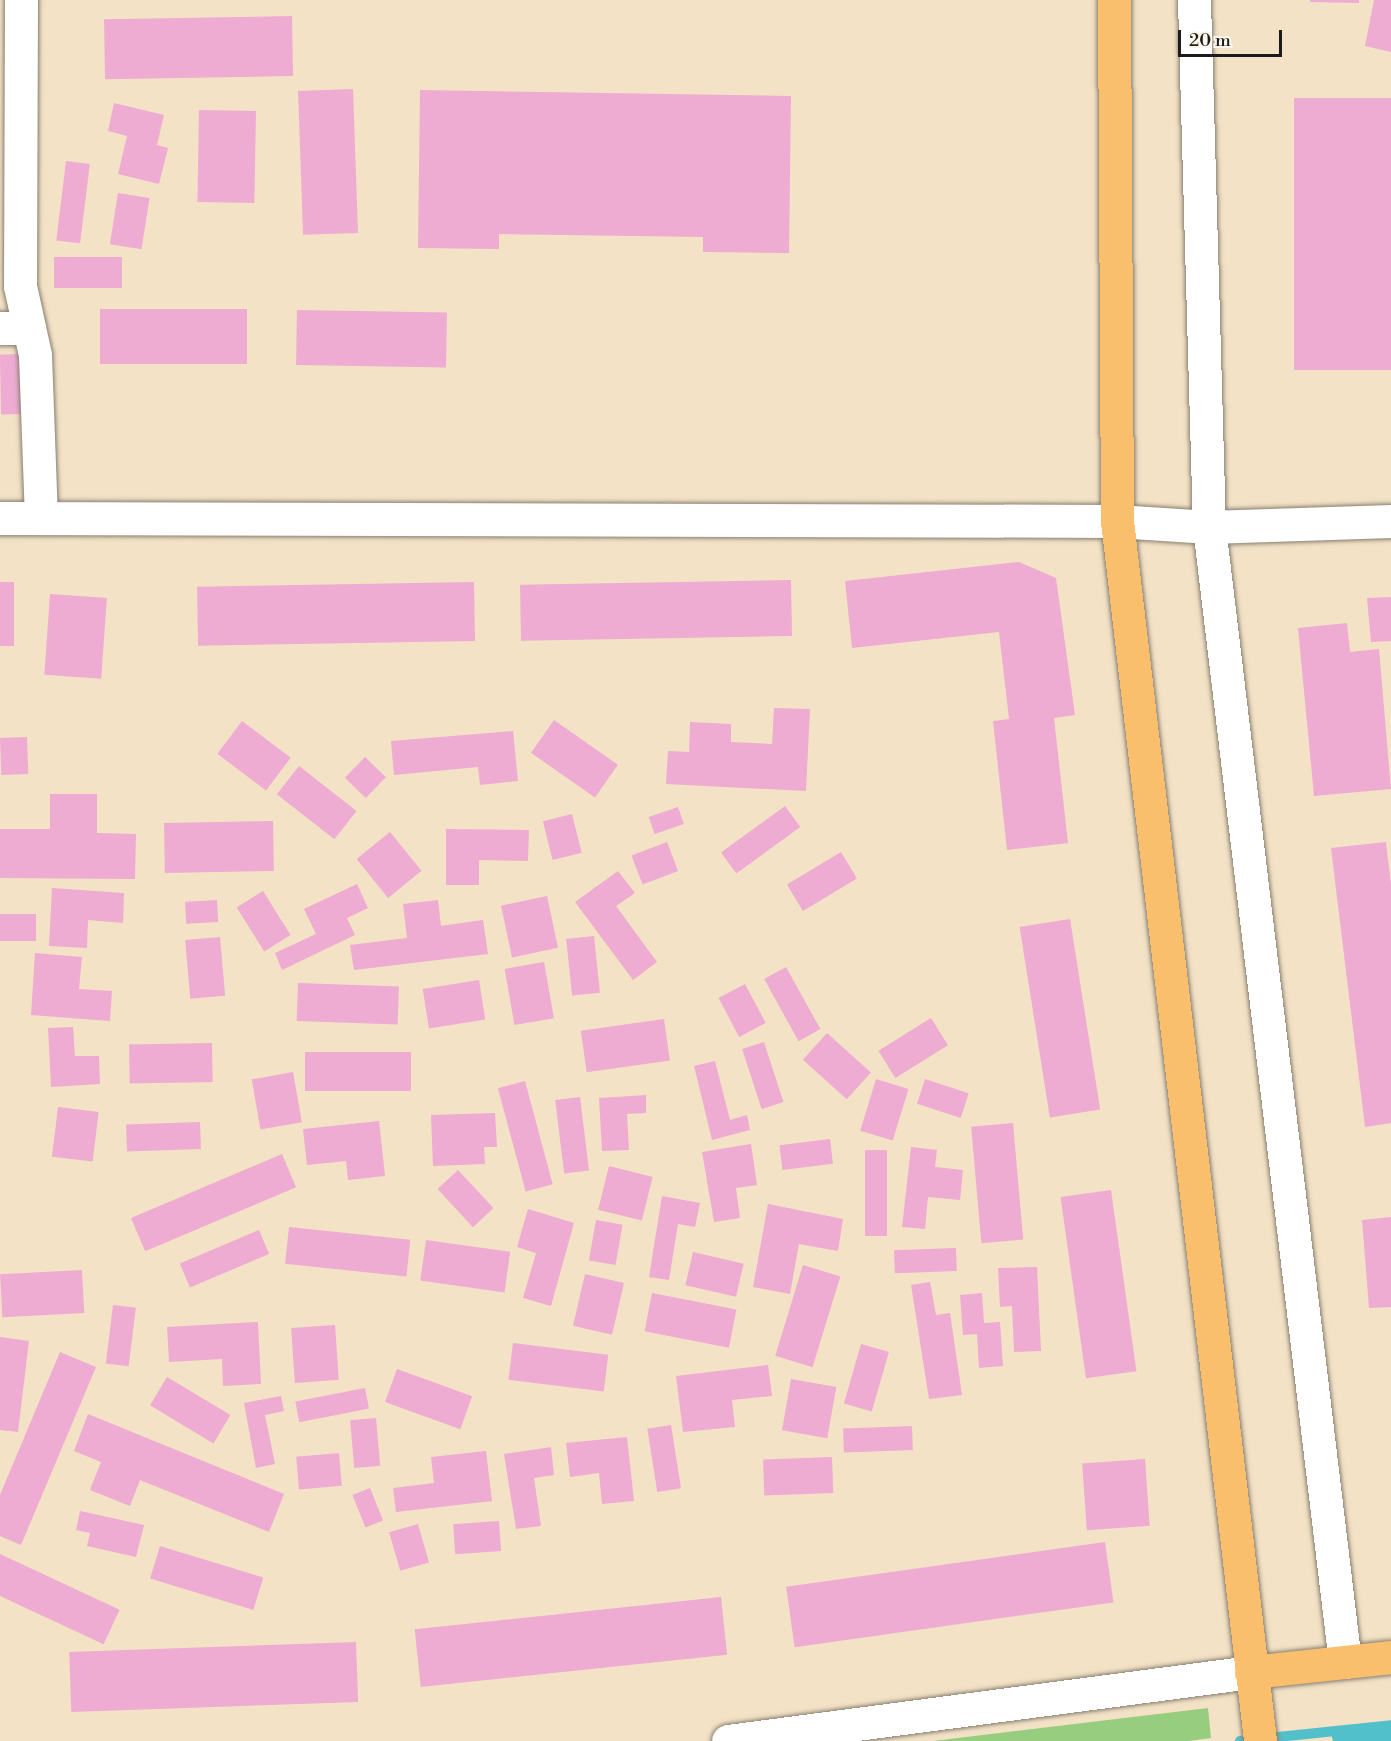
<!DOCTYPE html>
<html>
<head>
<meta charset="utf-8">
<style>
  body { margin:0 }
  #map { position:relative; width:1391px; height:1741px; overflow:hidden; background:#f3e2c6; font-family:"Libre Bodoni",serif }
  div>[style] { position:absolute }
  .green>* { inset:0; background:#96cd7f }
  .water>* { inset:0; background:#52c0ca }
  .stream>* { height:10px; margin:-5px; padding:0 5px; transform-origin:5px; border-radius:5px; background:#52c0ca }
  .building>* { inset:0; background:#eeacd2; transform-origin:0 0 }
  .roads { filter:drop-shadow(0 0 2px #887f71) drop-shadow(0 0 2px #887f71) }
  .minor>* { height:33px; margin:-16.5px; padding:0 16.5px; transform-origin:16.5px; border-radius:16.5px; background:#fff }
  .tertiary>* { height:33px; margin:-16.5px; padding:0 16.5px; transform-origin:16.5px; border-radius:16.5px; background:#fff }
  .primary>* { height:33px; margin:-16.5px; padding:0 16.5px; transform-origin:16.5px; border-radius:16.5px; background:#f9bf6d }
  span { translate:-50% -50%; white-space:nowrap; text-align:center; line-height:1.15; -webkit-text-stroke:5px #fbf7ec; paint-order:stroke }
  .scale { position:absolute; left:1178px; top:30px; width:104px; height:27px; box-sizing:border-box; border:3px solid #1c1c1c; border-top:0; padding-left:8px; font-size:18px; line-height:21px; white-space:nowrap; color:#1c1c1c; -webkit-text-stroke:4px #fbf7ec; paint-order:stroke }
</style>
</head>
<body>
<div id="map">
  <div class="green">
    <i style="clip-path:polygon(1208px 1708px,1211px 1738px,1188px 1741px,933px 1741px)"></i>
  </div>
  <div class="water">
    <i style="clip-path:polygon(1391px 1721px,1391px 1741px,1333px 1741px,1330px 1730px)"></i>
  </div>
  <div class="stream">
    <i style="left:1240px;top:1741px;width:152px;rotate:-6deg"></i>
  </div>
  <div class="building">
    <i style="clip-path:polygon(1310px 0,1359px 0,1359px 3px,1310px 2px)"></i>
    <i style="clip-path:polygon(1374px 0,1391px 0,1391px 52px,1365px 46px)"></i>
    <i style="left:292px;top:16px;width:60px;height:188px;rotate:89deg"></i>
    <i style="left:353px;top:89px;width:144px;height:55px;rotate:88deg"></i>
    <i style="clip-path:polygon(420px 90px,791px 96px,789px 253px,703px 252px,703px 237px,499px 234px,499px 249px,418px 248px)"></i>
    <i style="left:1294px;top:98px;width:97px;height:272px"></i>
    <i style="clip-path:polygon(114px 103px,164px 115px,157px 145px,168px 148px,159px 184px,118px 174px,127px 136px,108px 131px)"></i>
    <i style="left:199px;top:110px;width:57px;height:92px;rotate:1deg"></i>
    <i style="left:66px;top:161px;width:24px;height:80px;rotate:7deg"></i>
    <i style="left:118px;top:193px;width:32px;height:52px;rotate:9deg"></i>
    <i style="left:122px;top:257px;width:31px;height:68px;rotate:90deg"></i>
    <i style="left:100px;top:309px;width:147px;height:55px"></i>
    <i style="left:297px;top:310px;width:150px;height:55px;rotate:1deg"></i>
    <i style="left:24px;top:354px;width:60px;height:24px;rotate:89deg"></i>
    <i style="clip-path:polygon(1019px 562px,1056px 578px,1075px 715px,1054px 718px,1068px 843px,1007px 850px,993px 721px,1009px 719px,999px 632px,852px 648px,845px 581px)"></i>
    <i style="left:791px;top:580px;width:56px;height:271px;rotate:89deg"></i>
    <i style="left:0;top:582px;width:14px;height:64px"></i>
    <i style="left:474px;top:582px;width:59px;height:277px;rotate:89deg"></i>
    <i style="left:50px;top:594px;width:57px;height:81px;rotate:4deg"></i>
    <i style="clip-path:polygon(1391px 597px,1391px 641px,1371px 642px,1367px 598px)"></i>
    <i style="clip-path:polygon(1347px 623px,1350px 652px,1379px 649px,1391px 789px,1314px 796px,1298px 628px)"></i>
    <i style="clip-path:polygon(774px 708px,810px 709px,806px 791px,666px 784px,668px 751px,689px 752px,690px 722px,731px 724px,731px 742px,772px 744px)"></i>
    <i style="left:554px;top:720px;width:78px;height:40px;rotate:35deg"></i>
    <i style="left:242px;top:721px;width:61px;height:41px;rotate:37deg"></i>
    <i style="clip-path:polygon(513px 731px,518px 781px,480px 785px,478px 767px,394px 775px,391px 741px)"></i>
    <i style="left:27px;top:737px;width:37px;height:27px;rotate:88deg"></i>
    <i style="left:365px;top:757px;width:29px;height:29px;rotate:44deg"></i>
    <i style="left:299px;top:766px;width:73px;height:36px;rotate:38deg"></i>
    <i style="clip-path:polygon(50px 794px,97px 794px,97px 833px,136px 834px,135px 879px,0 878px,0 829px,50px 829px)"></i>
    <i style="left:785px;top:806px;width:26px;height:79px;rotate:54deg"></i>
    <i style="left:678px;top:807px;width:18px;height:31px;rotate:71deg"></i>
    <i style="left:572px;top:814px;width:40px;height:30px;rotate:76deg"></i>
    <i style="left:273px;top:821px;width:50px;height:109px;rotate:89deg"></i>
    <i style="clip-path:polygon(446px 829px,529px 830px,528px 861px,479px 860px,479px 885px,446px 885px)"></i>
    <i style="left:390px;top:832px;width:50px;height:43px;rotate:51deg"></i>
    <i style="left:667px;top:842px;width:31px;height:38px;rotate:69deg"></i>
    <i style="clip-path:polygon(1386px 842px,1391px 885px,1391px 1123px,1365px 1127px,1331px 848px)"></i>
    <i style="left:841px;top:852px;width:31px;height:63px;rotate:59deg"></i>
    <i style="clip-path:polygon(618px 871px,635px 893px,616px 906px,657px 962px,633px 980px,575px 902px)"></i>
    <i style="clip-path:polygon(357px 884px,368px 908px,347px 918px,355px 935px,282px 970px,275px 953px,316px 934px,304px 909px)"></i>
    <i style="clip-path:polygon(52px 888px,124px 893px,123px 923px,88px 920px,87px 948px,49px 946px)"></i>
    <i style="left:263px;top:891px;width:52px;height:31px;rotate:58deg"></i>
    <i style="left:547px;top:896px;width:53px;height:47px;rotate:78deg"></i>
    <i style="left:217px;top:900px;width:22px;height:32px;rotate:87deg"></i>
    <i style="clip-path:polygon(438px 900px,441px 926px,483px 920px,488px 954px,354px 970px,350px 945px,407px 938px,403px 904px)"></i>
    <i style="left:0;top:914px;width:36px;height:27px"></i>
    <i style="left:1070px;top:919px;width:193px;height:51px;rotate:81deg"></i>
    <i style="left:594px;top:936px;width:57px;height:28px;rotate:84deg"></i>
    <i style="left:220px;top:937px;width:59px;height:35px;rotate:85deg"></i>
    <i style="clip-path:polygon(35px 953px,82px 957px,79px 989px,112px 991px,110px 1021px,31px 1015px)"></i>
    <i style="left:544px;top:962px;width:57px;height:40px;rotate:80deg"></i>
    <i style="left:786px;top:967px;width:71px;height:25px;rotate:61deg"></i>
    <i style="left:479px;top:980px;width:40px;height:57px;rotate:81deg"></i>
    <i style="left:298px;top:983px;width:101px;height:38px;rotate:2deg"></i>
    <i style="left:745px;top:984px;width:44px;height:30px;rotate:62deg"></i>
    <i style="left:931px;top:1018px;width:32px;height:62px;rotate:58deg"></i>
    <i style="left:664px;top:1019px;width:42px;height:84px;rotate:82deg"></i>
    <i style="clip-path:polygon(73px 1027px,75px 1056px,99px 1056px,100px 1084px,51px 1087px,48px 1028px)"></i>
    <i style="left:827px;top:1033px;width:59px;height:36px;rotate:42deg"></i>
    <i style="left:764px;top:1042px;width:63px;height:23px;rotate:72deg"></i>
    <i style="left:212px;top:1043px;width:39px;height:83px;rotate:89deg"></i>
    <i style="left:305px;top:1052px;width:106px;height:39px"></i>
    <i style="clip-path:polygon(715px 1061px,730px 1120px,747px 1115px,750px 1130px,712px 1140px,694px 1066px)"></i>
    <i style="left:293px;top:1072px;width:51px;height:42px;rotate:80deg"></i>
    <i style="left:876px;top:1079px;width:34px;height:54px;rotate:17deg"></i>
    <i style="left:925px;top:1079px;width:46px;height:26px;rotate:18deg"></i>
    <i style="left:525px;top:1081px;width:107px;height:28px;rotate:75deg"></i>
    <i style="clip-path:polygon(646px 1095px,646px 1113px,627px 1114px,629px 1150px,602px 1151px,599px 1098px)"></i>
    <i style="left:580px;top:1097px;width:74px;height:25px;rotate:83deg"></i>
    <i style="left:58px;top:1107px;width:41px;height:50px;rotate:7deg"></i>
    <i style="clip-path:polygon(495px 1113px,497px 1147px,484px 1147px,485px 1164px,433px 1166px,431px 1115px)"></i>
    <i style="clip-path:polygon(379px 1121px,385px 1176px,348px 1180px,346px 1161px,307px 1165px,303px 1129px)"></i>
    <i style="left:200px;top:1122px;width:27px;height:74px;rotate:88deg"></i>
    <i style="left:1013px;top:1123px;width:117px;height:42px;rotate:85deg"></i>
    <i style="left:830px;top:1139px;width:25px;height:51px;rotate:83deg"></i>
    <i style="clip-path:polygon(751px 1144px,757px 1185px,736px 1188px,740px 1218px,714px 1222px,702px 1152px)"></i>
    <i style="clip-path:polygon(911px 1147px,937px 1150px,935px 1167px,963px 1170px,960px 1200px,928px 1197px,925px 1229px,902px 1227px)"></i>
    <i style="left:865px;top:1150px;width:22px;height:86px"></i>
    <i style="left:282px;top:1154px;width:36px;height:164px;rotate:67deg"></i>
    <i style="left:609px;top:1166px;width:45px;height:45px;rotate:14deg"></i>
    <i style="left:458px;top:1170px;width:52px;height:28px;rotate:47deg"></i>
    <i style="left:1111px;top:1190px;width:183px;height:51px;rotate:82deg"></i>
    <i style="clip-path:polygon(662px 1196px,700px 1203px,695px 1227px,678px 1224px,669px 1280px,649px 1277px)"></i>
    <i style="clip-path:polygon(768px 1204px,843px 1219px,838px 1251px,799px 1244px,790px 1294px,753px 1287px)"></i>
    <i style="clip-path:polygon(528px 1209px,574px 1223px,551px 1306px,523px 1298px,536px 1253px,517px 1247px)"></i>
    <i style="clip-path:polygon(1391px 1217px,1391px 1307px,1369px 1308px,1362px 1220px)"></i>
    <i style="left:596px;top:1220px;width:27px;height:41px;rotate:10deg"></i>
    <i style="left:289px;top:1227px;width:122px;height:37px;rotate:6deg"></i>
    <i style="left:259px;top:1230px;width:26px;height:86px;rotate:67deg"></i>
    <i style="left:426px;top:1240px;width:85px;height:41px;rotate:8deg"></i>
    <i style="left:956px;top:1248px;width:23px;height:62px;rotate:88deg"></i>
    <i style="left:693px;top:1252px;width:52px;height:34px;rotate:13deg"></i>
    <i style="left:803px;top:1265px;width:39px;height:95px;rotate:17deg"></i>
    <i style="clip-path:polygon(1037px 1267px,1041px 1351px,1014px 1352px,1012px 1306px,1000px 1307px,998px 1268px)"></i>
    <i style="left:82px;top:1270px;width:43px;height:82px;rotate:87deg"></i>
    <i style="left:585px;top:1274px;width:40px;height:53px;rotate:13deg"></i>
    <i style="clip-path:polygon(930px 1282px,936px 1315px,950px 1313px,962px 1395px,929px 1399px,911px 1285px)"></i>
    <i style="left:652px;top:1293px;width:86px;height:39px;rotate:11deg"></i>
    <i style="clip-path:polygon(982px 1293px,984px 1323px,1000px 1322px,1003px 1366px,979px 1368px,977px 1334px,963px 1335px,960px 1295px)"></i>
    <i style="left:113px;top:1305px;width:23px;height:59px;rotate:7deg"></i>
    <i style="clip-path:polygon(258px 1322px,261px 1384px,223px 1386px,222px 1359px,169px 1362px,167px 1327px)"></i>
    <i style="left:335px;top:1325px;width:55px;height:44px;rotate:86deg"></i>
    <i style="clip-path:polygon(0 1337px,29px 1341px,18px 1432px,0 1430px)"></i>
    <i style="left:513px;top:1343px;width:96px;height:37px;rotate:7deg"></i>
    <i style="left:861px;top:1344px;width:29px;height:62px;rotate:16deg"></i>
    <i style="clip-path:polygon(60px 1352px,96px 1367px,21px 1545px,0 1536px,0 1495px)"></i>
    <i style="clip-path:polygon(768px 1365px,772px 1396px,732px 1400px,735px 1427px,683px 1432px,676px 1376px)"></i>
    <i style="left:397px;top:1369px;width:80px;height:35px;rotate:20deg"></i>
    <i style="left:167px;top:1377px;width:74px;height:33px;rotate:31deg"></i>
    <i style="left:791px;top:1379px;width:46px;height:52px;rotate:10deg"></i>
    <i style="left:365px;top:1388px;width:21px;height:71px;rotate:79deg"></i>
    <i style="clip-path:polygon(281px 1396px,284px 1411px,265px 1415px,275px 1464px,256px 1468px,244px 1403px)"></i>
    <i style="clip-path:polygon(88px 1414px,284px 1494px,269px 1532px,140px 1480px,130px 1506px,90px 1490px,101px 1462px,74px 1451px)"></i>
    <i style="left:376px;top:1418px;width:48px;height:26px;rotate:85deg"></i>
    <i style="left:671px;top:1425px;width:64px;height:24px;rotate:81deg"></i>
    <i style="left:912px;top:1426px;width:24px;height:69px;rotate:88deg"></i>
    <i style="clip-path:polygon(627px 1437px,634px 1501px,602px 1504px,599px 1473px,570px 1477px,566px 1443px)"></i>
    <i style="clip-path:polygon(551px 1447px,554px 1475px,534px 1478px,541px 1526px,516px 1529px,504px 1454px)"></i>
    <i style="clip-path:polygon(486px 1451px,492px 1501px,396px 1512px,393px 1488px,434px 1483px,431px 1457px)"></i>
    <i style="left:339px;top:1453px;width:33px;height:43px;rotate:85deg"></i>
    <i style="left:832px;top:1457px;width:36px;height:69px;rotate:88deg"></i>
    <i style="left:1145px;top:1459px;width:67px;height:63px;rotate:86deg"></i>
    <i style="left:370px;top:1488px;width:35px;height:19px;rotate:68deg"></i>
    <i style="clip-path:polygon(80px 1511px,144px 1525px,136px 1557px,87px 1546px,90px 1533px,76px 1530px)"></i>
    <i style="left:499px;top:1521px;width:30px;height:46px;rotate:86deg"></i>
    <i style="left:418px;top:1524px;width:40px;height:30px;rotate:74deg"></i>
    <i style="left:1105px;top:1542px;width:61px;height:322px;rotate:82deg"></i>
    <i style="left:160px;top:1546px;width:108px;height:34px;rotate:17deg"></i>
    <i style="left:0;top:1554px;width:132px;height:38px;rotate:25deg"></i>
    <i style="left:721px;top:1597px;width:58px;height:308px;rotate:84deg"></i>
    <i style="left:356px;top:1642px;width:60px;height:287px;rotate:88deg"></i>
  </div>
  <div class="roads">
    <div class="minor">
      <i style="left:21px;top:0;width:286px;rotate:90.2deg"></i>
      <i style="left:20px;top:286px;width:71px;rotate:77.7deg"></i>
      <i style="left:35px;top:355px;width:163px;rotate:87.9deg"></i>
      <i style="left:1194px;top:0;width:527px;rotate:88.37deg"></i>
      <i style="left:1209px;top:527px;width:1143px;rotate:83.17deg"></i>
      <i style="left:0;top:328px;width:29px"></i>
    </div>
    <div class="tertiary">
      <i style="left:0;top:518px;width:1117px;rotate:0.15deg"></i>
      <i style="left:1117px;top:521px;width:92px;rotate:3.7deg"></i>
      <i style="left:1209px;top:527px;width:182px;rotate:-1.9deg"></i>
      <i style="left:728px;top:1741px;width:528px;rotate:-7.52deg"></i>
    </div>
    <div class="primary">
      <i style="left:1114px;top:0;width:521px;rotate:89.67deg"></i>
      <i style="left:1117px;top:521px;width:1228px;rotate:83.31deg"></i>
      <i style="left:1251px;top:1672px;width:141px;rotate:-6.1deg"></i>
    </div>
  </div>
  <div class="scale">20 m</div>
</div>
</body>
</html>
